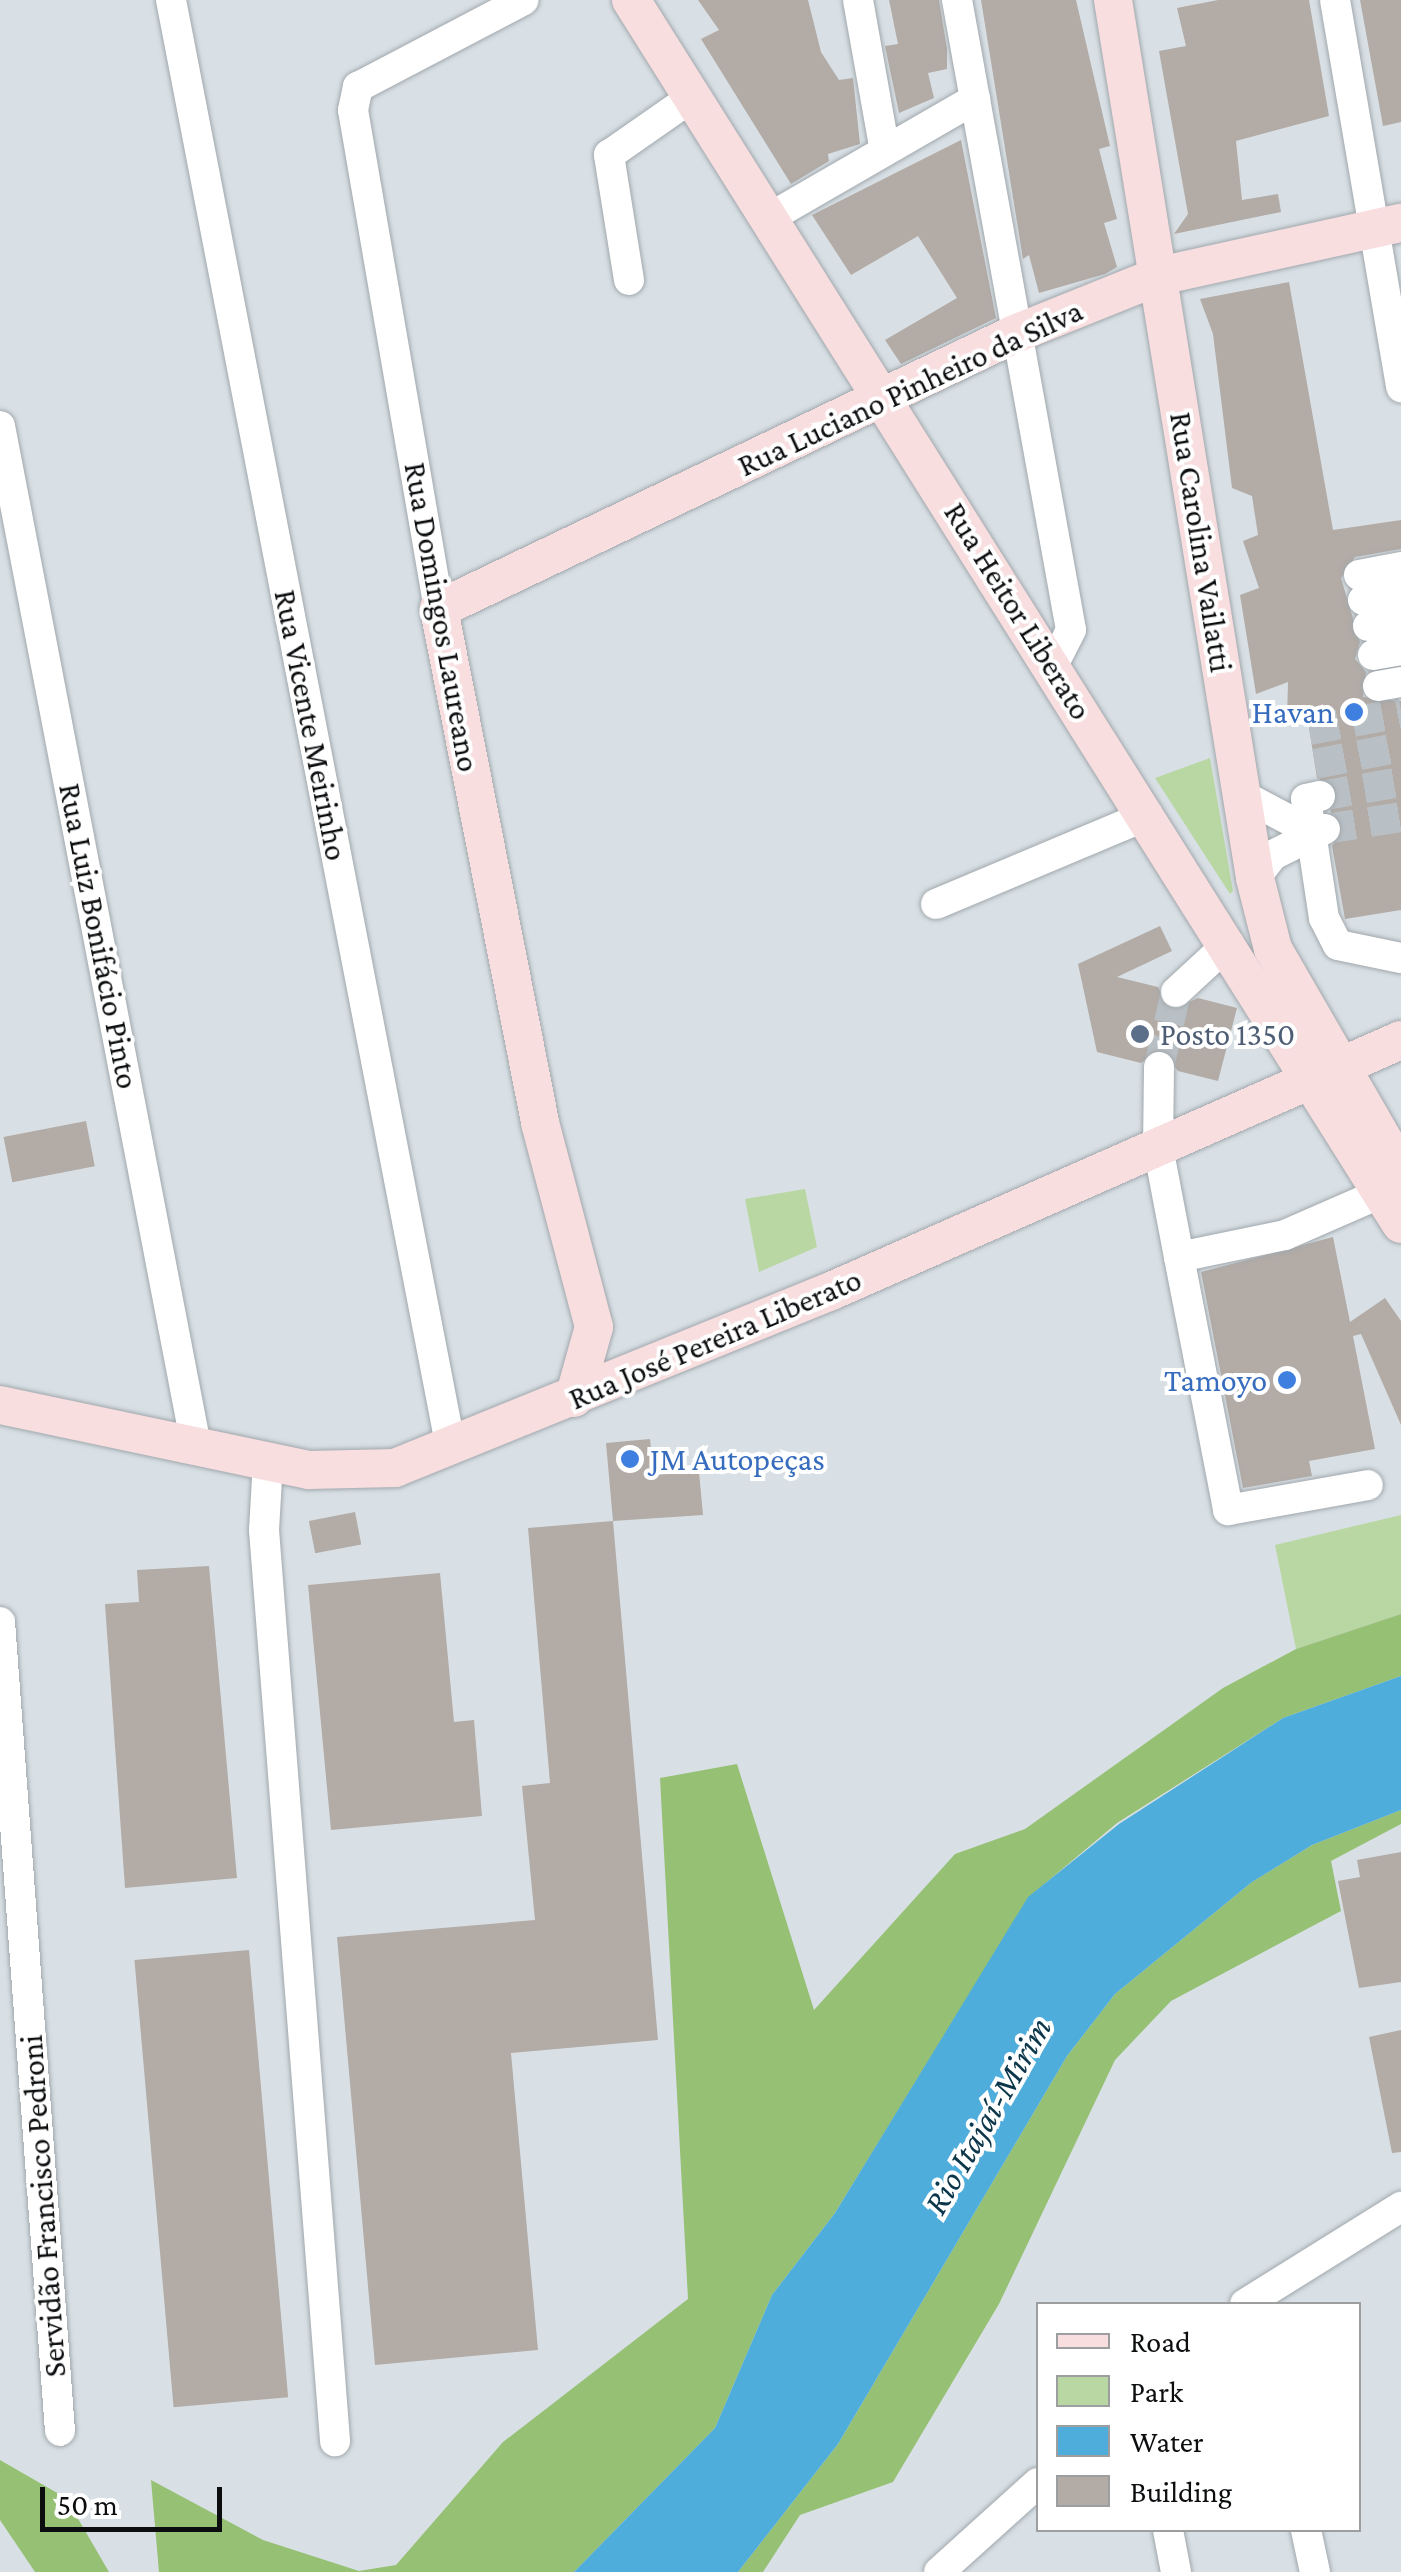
<!DOCTYPE html>
<html>
<head>
<meta charset="utf-8">
<style>
  body { margin:0 }
  #map { position:relative; width:1401px; height:2572px; overflow:hidden; background:#d8e0e5; font-family:"Crimson Pro",serif }
  div>[style] { position:absolute }
  .green>* { inset:0; background:#b9d7a3 }
  .forest>* { inset:0; background:#96c074 }
  .water>* { inset:0; background:#4faddc }
  .building>* { inset:0; background:#b2aba6; transform-origin:0 0 }
  .minor-tunnel>* { height:30px; margin-top:-15px; transform-origin:0; background:repeating-linear-gradient(90deg,#b9c0c5 0 30px,transparent 0 45px) }
  .roads { filter:drop-shadow(0 0 2px #a1a8ad) drop-shadow(0 0 2px #a1a8ad) }
  .minor>* { height:30px; margin:-15px; padding:0 15px; transform-origin:15px; border-radius:15px; background:#fff }
  .major>* { height:38px; margin:-19px; padding:0 19px; transform-origin:19px; border-radius:19px; background:#f8dedf }
  .dots>* { width:28px; height:28px; translate:-50% -50%; box-sizing:border-box; border:5px solid #fff; border-radius:50% }
  span { translate:-50% -50%; white-space:nowrap; text-align:center; line-height:1.15; -webkit-text-stroke:8px #fff; paint-order:stroke }
  .street-label { font-size:32px; color:#0b0d0f }
  .shop-label { font-size:32px; color:#366cbe }
  .right { translate:-100% -50%; text-align:right }
  .left { translate:0 -50%; text-align:left }
  .service-label { font-size:32px; color:#4e5e75 }
  .water-label { font-size:35px; color:#0c364a; font-style:italic }
  .legend { position:absolute; left:1036px; top:2302px; width:325px; height:230px; box-sizing:border-box; background:#fff; border:2px solid #9d9e9f; margin:0; padding:12px 18px; list-style:none; font-size:30px; color:#0b0d0f }
  .legend li { display:flex; align-items:center; gap:20px; height:50px }
  .legend b { width:50px; border:2px solid #9d9e9f }
  .scale { position:absolute; left:40px; top:2487px; width:182px; height:45px; box-sizing:border-box; border:5px solid #0b0d0f; border-top:0; padding-left:12px; font-size:30px; line-height:35px; white-space:nowrap; color:#0b0d0f; -webkit-text-stroke:8px #fff; paint-order:stroke }
</style>
</head>
<body>
<div id="map">
  <div class="green">
    <i style="clip-path:polygon(1210px 758px,1233px 891px,1230px 894px,1155px 778px)"></i>
    <i style="clip-path:polygon(805px 1189px,817px 1247px,759px 1272px,745px 1199px)"></i>
    <i style="clip-path:polygon(1401px 1515px,1401px 1614px,1296px 1649px,1275px 1545px)"></i>
  </div>
  <div class="forest">
    <i style="clip-path:polygon(1401px 1614px,1401px 1676px,1283px 1718px,1117px 1823px,1029px 1897px,835px 2213px,772px 2295px,715px 2428px,574px 2572px,159px 2572px,151px 2480px,263px 2540px,359px 2571px,396px 2565px,503px 2442px,688px 2299px,660px 1778px,737px 1764px,814px 2010px,955px 1854px,1025px 1829px,1223px 1688px,1296px 1649px)"></i>
    <i style="clip-path:polygon(1401px 1810px,1401px 1824px,1331px 1861px,1341px 1911px,1171px 2001px,1115px 2060px,999px 2304px,893px 2482px,800px 2515px,763px 2572px,738px 2572px,838px 2444px,1067px 2056px,1115px 1994px,1252px 1882px,1312px 1845px)"></i>
    <i style="clip-path:polygon(0 2460px,66px 2498px,109px 2572px,35px 2572px,0 2520px)"></i>
  </div>
  <div class="water">
    <i style="clip-path:polygon(1401px 1676px,1401px 1810px,1312px 1845px,1252px 1882px,1115px 1994px,1067px 2056px,838px 2444px,738px 2572px,574px 2572px,715px 2428px,772px 2295px,835px 2213px,1028px 1897px,1119px 1824px,1283px 1718px)"></i>
  </div>
  <div class="building">
    <i style="clip-path:polygon(698px 0,808px 0,821px 52px,839px 80px,853px 78px,860px 144px,828px 154px,829px 161px,791px 184px,701px 39px,719px 30px)"></i>
    <i style="clip-path:polygon(889px 0,939px 0,947px 49px,947px 69px,928px 73px,934px 98px,899px 113px,885px 46px,898px 44px)"></i>
    <i style="clip-path:polygon(981px 0,1076px 0,1110px 146px,1099px 149px,1117px 219px,1104px 223px,1117px 267px,1105px 274px,1039px 293px,1029px 255px,1023px 259px)"></i>
    <i style="clip-path:polygon(1218px 0,1309px 0,1329px 116px,1236px 141px,1242px 200px,1278px 194px,1281px 212px,1174px 234px,1188px 214px,1159px 51px,1186px 46px,1177px 8px)"></i>
    <i style="clip-path:polygon(1360px 0,1401px 0,1401px 122px,1383px 126px)"></i>
    <i style="clip-path:polygon(961px 140px,996px 318px,901px 364px,885px 340px,957px 298px,918px 236px,851px 275px,812px 215px)"></i>
    <i style="clip-path:polygon(1289px 282px,1333px 530px,1401px 520px,1401px 549px,1355px 557px,1341px 578px,1360px 642px,1355px 659px,1366px 672px,1363px 697px,1401px 701px,1401px 910px,1345px 919px,1332px 846px,1344px 829px,1330px 811px,1338px 791px,1317px 778px,1307px 715px,1287px 719px,1288px 682px,1256px 694px,1240px 595px,1259px 588px,1243px 541px,1258px 535px,1252px 496px,1232px 488px,1213px 334px,1200px 299px)"></i>
    <i style="clip-path:polygon(1160px 926px,1172px 951px,1117px 977px,1158px 987px,1171px 1010px,1198px 998px,1237px 1008px,1218px 1081px,1178px 1071px,1160px 1048px,1141px 1063px,1097px 1052px,1078px 964px)"></i>
    <i style="left:86px;top:1121px;width:46px;height:84px;rotate:79deg"></i>
    <i style="clip-path:polygon(1333px 1237px,1350px 1322px,1385px 1298px,1401px 1321px,1401px 1425px,1361px 1334px,1353px 1336px,1375px 1449px,1309px 1461px,1312px 1476px,1243px 1488px,1201px 1272px)"></i>
    <i style="clip-path:polygon(650px 1439px,654px 1475px,699px 1472px,703px 1515px,613px 1521px,606px 1443px)"></i>
    <i style="left:355px;top:1512px;width:33px;height:47px;rotate:79deg"></i>
    <i style="clip-path:polygon(613px 1521px,658px 2040px,511px 2053px,538px 2350px,375px 2365px,337px 1937px,535px 1920px,522px 1786px,550px 1783px,528px 1528px)"></i>
    <i style="clip-path:polygon(209px 1566px,237px 1878px,125px 1888px,105px 1604px,139px 1602px,137px 1570px)"></i>
    <i style="clip-path:polygon(440px 1573px,454px 1722px,474px 1720px,482px 1816px,331px 1830px,308px 1585px)"></i>
    <i style="clip-path:polygon(1401px 1852px,1401px 1982px,1359px 1988px,1338px 1881px,1360px 1877px,1357px 1860px)"></i>
    <i style="left:249px;top:1950px;width:449px;height:115px;rotate:85deg"></i>
    <i style="clip-path:polygon(1401px 2030px,1401px 2152px,1392px 2153px,1369px 2037px)"></i>
  </div>
  <div class="minor-tunnel">
    <i style="left:1309px;top:730px;width:94px;rotate:-10.5deg"></i>
    <i style="left:1315px;top:764px;width:88px;rotate:-11.2deg"></i>
    <i style="left:1320px;top:796px;width:82px;rotate:-9.8deg"></i>
    <i style="left:1325px;top:829px;width:77px;rotate:-9deg"></i>
    <i style="left:1159px;top:1067px;width:77px;rotate:-77.2deg"></i>
  </div>
  <div class="roads">
    <div class="minor">
      <i style="left:171px;top:0;width:1476px;rotate:79.06deg"></i>
      <i style="left:858px;top:0;width:148px;rotate:79.9deg"></i>
      <i style="left:957px;top:0;width:640px;rotate:79.74deg"></i>
      <i style="left:1071px;top:630px;width:39px;rotate:117deg"></i>
      <i style="left:1335px;top:0;width:393px;rotate:80.3deg"></i>
      <i style="left:769px;top:218px;width:238px;rotate:-30deg"></i>
      <i style="left:629px;top:280px;width:127px;rotate:-99.1deg"></i>
      <i style="left:609px;top:155px;width:101px;rotate:-34.9deg"></i>
      <i style="left:0;top:426px;width:1039px;rotate:79.12deg"></i>
      <i style="left:1359px;top:575px;width:43px;rotate:-10.8deg"></i>
      <i style="left:1363px;top:600px;width:39px;rotate:-10deg"></i>
      <i style="left:439px;top:609px;width:506px;rotate:-99.78deg"></i>
      <i style="left:353px;top:110px;width:24px;rotate:-78deg"></i>
      <i style="left:358px;top:87px;width:187px;rotate:-27.7deg"></i>
      <i style="left:1368px;top:626px;width:33px;rotate:-9deg"></i>
      <i style="left:1373px;top:655px;width:28px;rotate:-10deg"></i>
      <i style="left:1378px;top:686px;width:23px;rotate:-10deg"></i>
      <i style="left:1242px;top:795px;width:77px;rotate:27.9deg"></i>
      <i style="left:1320px;top:796px;width:14px;rotate:168deg"></i>
      <i style="left:1306px;top:799px;width:120px;rotate:81.4deg"></i>
      <i style="left:1324px;top:918px;width:30px;rotate:63deg"></i>
      <i style="left:1338px;top:945px;width:64px;rotate:11.7deg"></i>
      <i style="left:1255px;top:878px;width:29px;rotate:-52deg"></i>
      <i style="left:1273px;top:855px;width:58px;rotate:-26.6deg"></i>
      <i style="left:936px;top:904px;width:230px;rotate:-22.8deg"></i>
      <i style="left:1176px;top:992px;width:72px;rotate:-42.8deg"></i>
      <i style="left:1159px;top:1067px;width:80px;rotate:90.7deg"></i>
      <i style="left:1158px;top:1147px;width:112px;rotate:79.2deg"></i>
      <i style="left:1179px;top:1257px;width:108px;rotate:-11.7deg"></i>
      <i style="left:1285px;top:1235px;width:105px;rotate:-23.6deg"></i>
      <i style="left:1179px;top:1257px;width:258px;rotate:79deg"></i>
      <i style="left:1228px;top:1510px;width:142px;rotate:-10.1deg"></i>
      <i style="left:268px;top:1461px;width:69px;rotate:93.3deg"></i>
      <i style="left:264px;top:1530px;width:914px;rotate:85.54deg"></i>
      <i style="left:0;top:1622px;width:811px;rotate:85.76deg"></i>
      <i style="left:1245px;top:2304px;width:184px;rotate:-31.9deg"></i>
      <i style="left:1168px;top:2530px;width:43px;rotate:79.2deg"></i>
      <i style="left:1306px;top:2530px;width:43px;rotate:77.9deg"></i>
      <i style="left:939px;top:2572px;width:133px;rotate:-42deg"></i>
    </div>
    <div class="major">
      <i style="left:631px;top:0;width:1446px;rotate:57.83deg"></i>
      <i style="left:1113px;top:0;width:889px;rotate:80.81deg"></i>
      <i style="left:1255px;top:878px;width:73px;rotate:75.8deg"></i>
      <i style="left:1273px;top:949px;width:256px;rotate:60deg"></i>
      <i style="left:574px;top:1398px;width:74px;rotate:-74.3deg"></i>
      <i style="left:594px;top:1327px;width:212px;rotate:-104.8deg"></i>
      <i style="left:540px;top:1122px;width:523px;rotate:-101.14deg"></i>
      <i style="left:439px;top:609px;width:641px;rotate:-25.52deg"></i>
      <i style="left:1017px;top:333px;width:153px;rotate:-21.9deg"></i>
      <i style="left:1159px;top:276px;width:248px;rotate:-12.4deg"></i>
      <i style="left:0;top:1405px;width:316px;rotate:11.9deg"></i>
      <i style="left:309px;top:1470px;width:86px;rotate:-1.3deg"></i>
      <i style="left:395px;top:1468px;width:468px;rotate:-22.1deg"></i>
      <i style="left:829px;top:1292px;width:625px;rotate:-23.78deg"></i>
    </div>
  </div>
  <div class="dots">
    <i style="left:1354px;top:712px;background:#3f7fe0"></i>
    <i style="left:1140px;top:1034px;background:#5c6f8a"></i>
    <i style="left:1287px;top:1380px;background:#3f7fe0"></i>
    <i style="left:630px;top:1459px;background:#3f7fe0"></i>
  </div>
  <div class="street-label">
    <span style="left:910px;top:388px;rotate:-25deg">Rua Luciano Pinheiro da Silva</span>
    <span style="left:1201px;top:542px;rotate:81deg">Rua Carolina Vailatti</span>
    <span style="left:1018px;top:611px;rotate:58deg">Rua Heitor Liberato</span>
    <span style="left:442px;top:617px;rotate:80deg">Rua Domingos Laureano</span>
    <span style="left:311px;top:725px;rotate:79deg">Rua Vicente Meirinho</span>
    <span style="left:99px;top:936px;rotate:79deg">Rua Luiz Bonifácio Pinto</span>
    <span style="left:715px;top:1339px;rotate:-23deg">Rua José Pereira Liberato</span>
    <span style="left:43px;top:2206px;rotate:-94deg">Servidão Francisco Pedroni</span>
  </div>
  <div class="shop-label">
    <span class="right" style="left:1334px;top:712px">Havan</span>
    <span class="right" style="left:1267px;top:1380px">Tamoyo</span>
    <span class="left" style="left:650px;top:1459px">JM Autopeças</span>
  </div>
  <div class="service-label">
    <span class="left" style="left:1160px;top:1034px">Posto 1350</span>
  </div>
  <div class="water-label">
    <span style="left:988px;top:2116px;rotate:-60deg">Rio Itajaí-Mirim</span>
  </div>
  <ul class="legend">
  <li><b style="height:12px;background:#f8dedf"></b>Road</li>
  <li><b style="height:28px;background:#b9d7a3"></b>Park</li>
  <li><b style="height:28px;background:#4faddc"></b>Water</li>
  <li><b style="height:28px;background:#b2aba6"></b>Building</li>
  </ul>
  <div class="scale">50 m</div>
</div>
</body>
</html>
